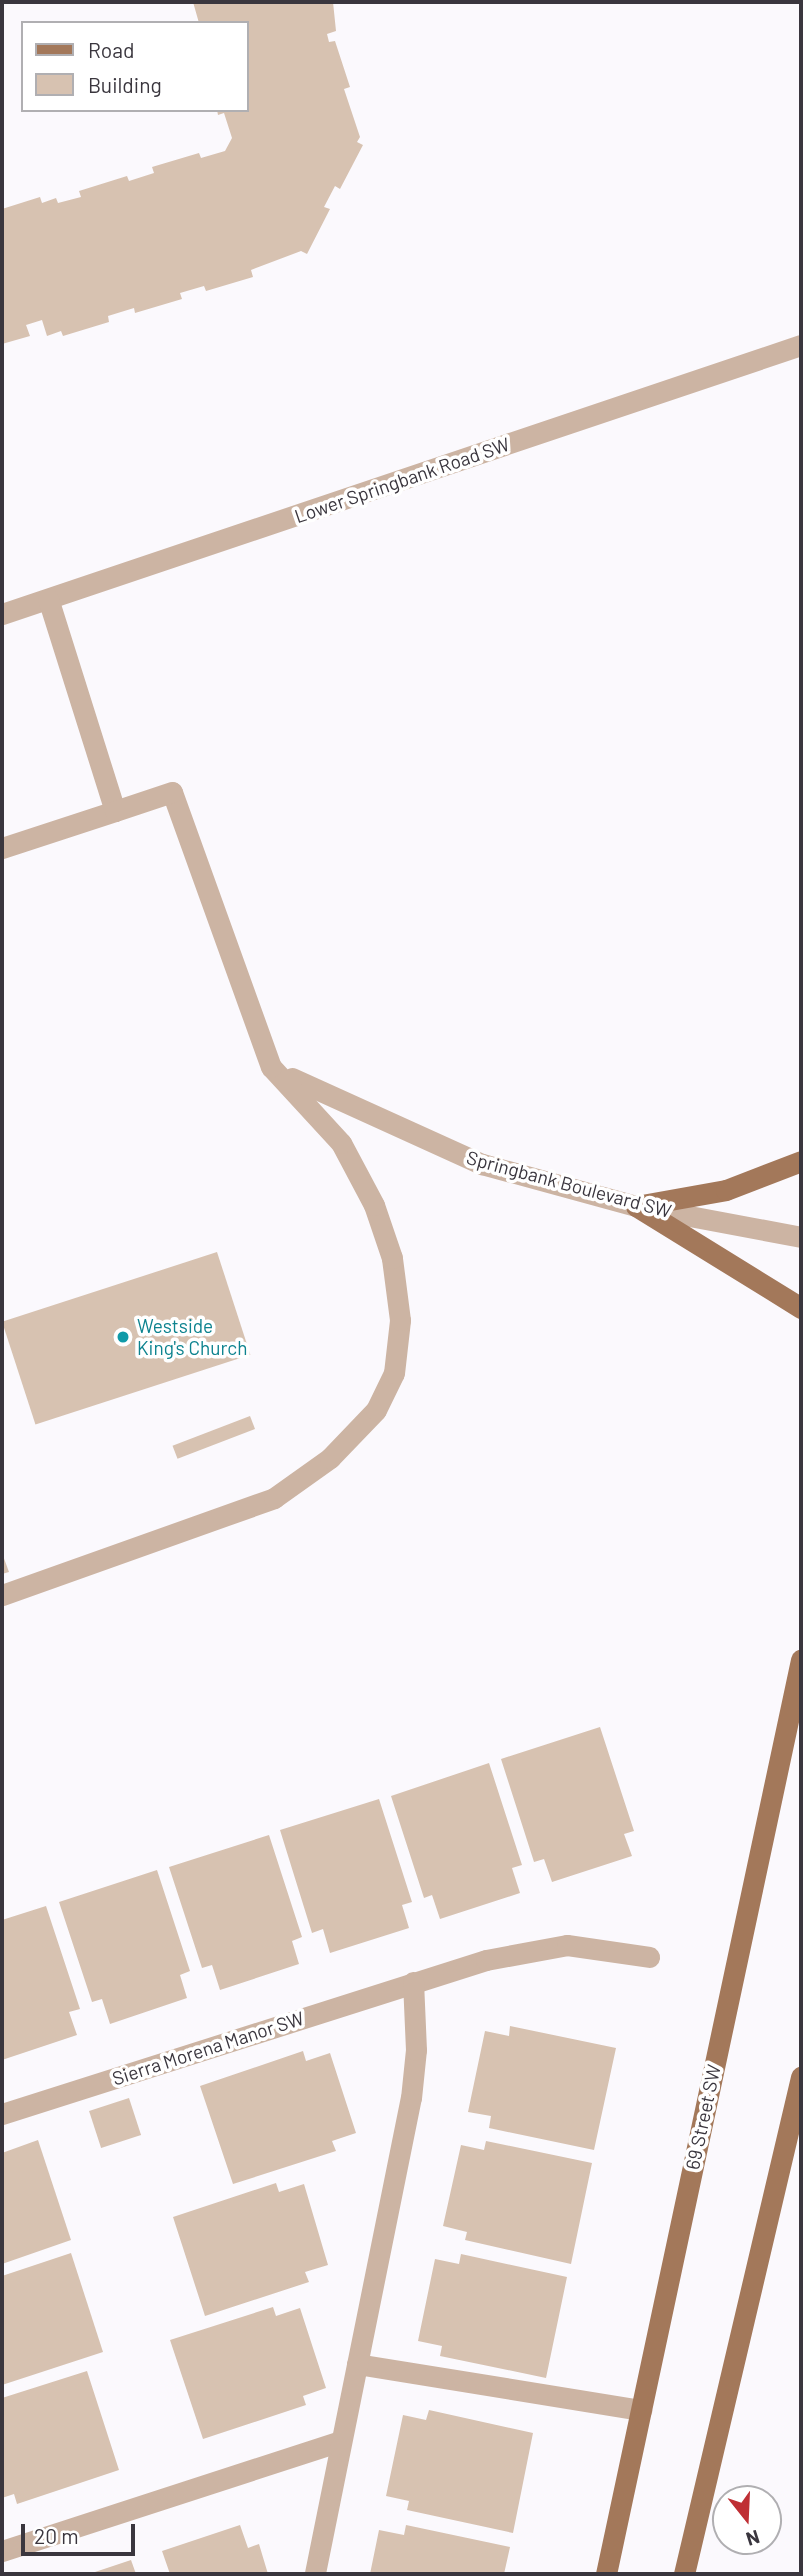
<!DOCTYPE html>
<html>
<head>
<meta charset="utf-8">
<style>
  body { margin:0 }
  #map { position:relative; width:803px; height:2576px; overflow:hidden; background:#fbf9fd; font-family:Barlow,sans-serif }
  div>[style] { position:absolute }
  .building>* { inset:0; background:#d7c2b1; transform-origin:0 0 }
  .minor>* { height:21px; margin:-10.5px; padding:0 10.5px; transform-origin:10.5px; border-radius:10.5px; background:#ccb4a3 }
  .major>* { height:21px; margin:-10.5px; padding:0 10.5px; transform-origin:10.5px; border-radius:10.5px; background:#a3785a }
  .dots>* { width:19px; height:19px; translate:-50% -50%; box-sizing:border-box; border:4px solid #fff; border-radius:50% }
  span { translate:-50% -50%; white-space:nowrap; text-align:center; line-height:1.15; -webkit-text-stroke:7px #fff; paint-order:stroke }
  .street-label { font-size:19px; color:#3a363e }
  .culture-label { font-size:19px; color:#0d838f }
  .left { translate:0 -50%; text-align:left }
  .frame { position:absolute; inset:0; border:4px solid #3a363e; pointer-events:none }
  .legend { position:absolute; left:21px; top:21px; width:228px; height:91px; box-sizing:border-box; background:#fff; border:2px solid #b0afb2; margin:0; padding:9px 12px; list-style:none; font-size:21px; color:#3a363e }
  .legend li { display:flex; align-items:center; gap:14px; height:35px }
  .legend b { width:35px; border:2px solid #b0afb2 }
  .north { position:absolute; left:712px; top:2485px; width:70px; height:70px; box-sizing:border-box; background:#fff; border:2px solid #b0afb2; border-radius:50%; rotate:162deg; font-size:19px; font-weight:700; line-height:28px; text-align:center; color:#3a363e }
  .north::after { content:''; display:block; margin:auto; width:24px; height:32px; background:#bf2f34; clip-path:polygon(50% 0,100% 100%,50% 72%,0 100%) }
  .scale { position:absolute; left:21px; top:2524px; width:114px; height:32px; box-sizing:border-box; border:4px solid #3a363e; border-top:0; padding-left:9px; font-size:21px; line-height:24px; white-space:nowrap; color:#3a363e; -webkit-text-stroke:5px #fff; paint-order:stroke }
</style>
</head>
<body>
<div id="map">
  <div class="building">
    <i style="clip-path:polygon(193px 2px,333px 2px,336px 31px,327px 34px,329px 42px,335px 41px,350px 87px,344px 89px,360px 137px,357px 142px,363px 145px,340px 189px,335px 186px,324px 207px,330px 209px,307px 254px,301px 251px,251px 270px,253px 277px,206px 291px,204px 286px,180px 293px,182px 299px,135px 313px,134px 308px,108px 316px,109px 322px,63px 336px,61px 331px,47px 336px,42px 320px,26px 325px,30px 336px,2px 344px,2px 209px,40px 197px,42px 203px,56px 198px,58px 203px,81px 197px,79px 191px,127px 176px,129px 181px,154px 173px,152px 167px,199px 153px,201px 158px,225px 151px,232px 138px,224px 113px,218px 115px,217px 110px,247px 110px,247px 23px,199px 23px)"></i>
    <i style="left:217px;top:1252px;width:108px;height:226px;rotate:72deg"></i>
    <i style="left:250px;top:1416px;width:14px;height:83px;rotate:69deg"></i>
    <i style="clip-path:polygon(2px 1553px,9px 1572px,2px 1574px)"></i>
    <i style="clip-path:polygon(600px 1727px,634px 1831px,624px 1834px,632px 1856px,552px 1882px,544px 1859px,534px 1862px,501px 1759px)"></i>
    <i style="clip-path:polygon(489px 1763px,522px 1865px,512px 1868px,520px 1893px,440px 1919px,432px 1895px,424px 1898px,391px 1796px)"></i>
    <i style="clip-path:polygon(379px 1799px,412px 1902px,402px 1905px,409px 1928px,330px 1953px,323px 1929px,312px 1933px,280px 1830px)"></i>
    <i style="clip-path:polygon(269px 1835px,302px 1937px,292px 1941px,299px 1964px,220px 1990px,212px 1965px,202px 1968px,169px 1867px)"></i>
    <i style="clip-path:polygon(157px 1870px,190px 1971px,180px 1975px,187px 1998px,110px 2024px,102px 1999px,92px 2002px,59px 1902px)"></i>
    <i style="clip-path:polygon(46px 1906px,80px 2009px,69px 2012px,77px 2035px,2px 2060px,2px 1920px)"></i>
    <i style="clip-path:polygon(510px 2026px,616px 2048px,594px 2150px,489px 2128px,491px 2116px,468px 2112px,485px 2031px,509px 2036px)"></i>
    <i style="clip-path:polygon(303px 2051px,306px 2061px,330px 2053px,356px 2133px,332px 2141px,336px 2151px,233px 2184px,200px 2086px)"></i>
    <i style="left:129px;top:2098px;width:39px;height:42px;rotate:72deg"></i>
    <i style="clip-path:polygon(38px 2140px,71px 2240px,2px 2264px,2px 2153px)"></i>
    <i style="clip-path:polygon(486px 2141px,592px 2163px,571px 2264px,465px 2240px,467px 2232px,443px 2226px,461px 2145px,484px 2150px)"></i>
    <i style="clip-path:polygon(276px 2183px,279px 2192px,304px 2184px,328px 2265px,305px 2272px,309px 2282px,205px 2316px,173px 2217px)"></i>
    <i style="clip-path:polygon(71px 2253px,103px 2352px,2px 2385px,2px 2276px)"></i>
    <i style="clip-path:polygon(461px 2254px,567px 2277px,546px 2378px,440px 2356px,442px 2346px,418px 2341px,435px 2259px,459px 2264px)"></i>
    <i style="clip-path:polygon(273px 2307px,276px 2316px,300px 2308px,326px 2388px,303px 2396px,306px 2405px,203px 2439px,170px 2340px)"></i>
    <i style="clip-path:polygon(87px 2371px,119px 2470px,17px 2504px,14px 2494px,2px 2498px,2px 2398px)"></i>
    <i style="clip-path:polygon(429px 2410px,533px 2433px,513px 2533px,407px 2510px,409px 2501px,386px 2496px,403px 2415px,426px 2420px)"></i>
    <i style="clip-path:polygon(240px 2525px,248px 2548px,259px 2544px,268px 2574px,170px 2574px,162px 2551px)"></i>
    <i style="clip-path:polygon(406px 2525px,510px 2547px,504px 2574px,370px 2574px,379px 2530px,404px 2535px)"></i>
    <i style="clip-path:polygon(131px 2560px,136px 2574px,89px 2574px)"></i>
  </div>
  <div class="minor">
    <i style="left:2px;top:614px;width:843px;rotate:-18.61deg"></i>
    <i style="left:2px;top:848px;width:119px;rotate:-18.1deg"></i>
    <i style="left:115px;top:811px;width:222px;rotate:-107.5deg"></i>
    <i style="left:292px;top:1078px;width:209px;rotate:24.4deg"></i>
    <i style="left:482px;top:1164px;width:160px;rotate:15.3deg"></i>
    <i style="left:636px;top:1206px;width:168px;rotate:10.6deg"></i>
    <i style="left:2px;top:1595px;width:289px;rotate:-19.6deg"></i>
    <i style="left:274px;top:1498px;width:69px;rotate:-35.5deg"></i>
    <i style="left:330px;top:1458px;width:66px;rotate:-46.2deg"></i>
    <i style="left:376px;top:1410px;width:41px;rotate:-64.1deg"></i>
    <i style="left:394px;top:1373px;width:53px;rotate:-83.5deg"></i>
    <i style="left:400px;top:1320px;width:63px;rotate:-97.4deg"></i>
    <i style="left:392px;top:1258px;width:56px;rotate:-108.8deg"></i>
    <i style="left:374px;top:1205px;width:70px;rotate:-118deg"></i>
    <i style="left:341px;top:1143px;width:103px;rotate:-132.6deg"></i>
    <i style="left:271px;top:1067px;width:292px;rotate:-109.8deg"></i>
    <i style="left:172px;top:792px;width:60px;rotate:161.6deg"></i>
    <i style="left:2px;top:2114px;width:508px;rotate:-17.65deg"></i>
    <i style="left:486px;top:1960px;width:82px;rotate:-10.5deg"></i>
    <i style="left:567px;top:1945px;width:83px;rotate:8.3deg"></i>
    <i style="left:357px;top:2364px;width:288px;rotate:9.2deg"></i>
    <i style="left:2px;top:2551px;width:356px;rotate:-18deg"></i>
    <i style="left:315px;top:2573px;width:485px;rotate:-78.6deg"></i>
    <i style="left:411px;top:2098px;width:48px;rotate:-84.1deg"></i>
    <i style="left:416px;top:2050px;width:68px;rotate:-92.5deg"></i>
  </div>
  <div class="major">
    <i style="left:636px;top:1206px;width:194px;rotate:31.7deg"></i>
    <i style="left:636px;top:1206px;width:91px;rotate:-10.1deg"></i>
    <i style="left:726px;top:1190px;width:80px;rotate:-21.1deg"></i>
    <i style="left:606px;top:2574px;width:935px;rotate:-77.96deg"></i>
    <i style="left:684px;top:2574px;width:511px;rotate:-76.75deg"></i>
  </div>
  <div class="dots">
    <i style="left:123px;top:1337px;background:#0f9aa8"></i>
  </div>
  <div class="street-label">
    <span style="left:402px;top:480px;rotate:-19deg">Lower Springbank Road SW</span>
    <span style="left:569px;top:1184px;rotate:15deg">Springbank Boulevard SW</span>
    <span style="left:208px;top:2048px;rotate:-18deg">Sierra Morena Manor SW</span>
    <span style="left:703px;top:2117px;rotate:-78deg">69 Street SW</span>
  </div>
  <div class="culture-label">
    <span class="left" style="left:137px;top:1337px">Westside<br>King's Church</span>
  </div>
  <div class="frame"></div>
  <ul class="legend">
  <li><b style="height:9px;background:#a3785a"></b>Road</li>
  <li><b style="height:19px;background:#d7c2b1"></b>Building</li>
  </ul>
  <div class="north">N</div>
  <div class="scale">20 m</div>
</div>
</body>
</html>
